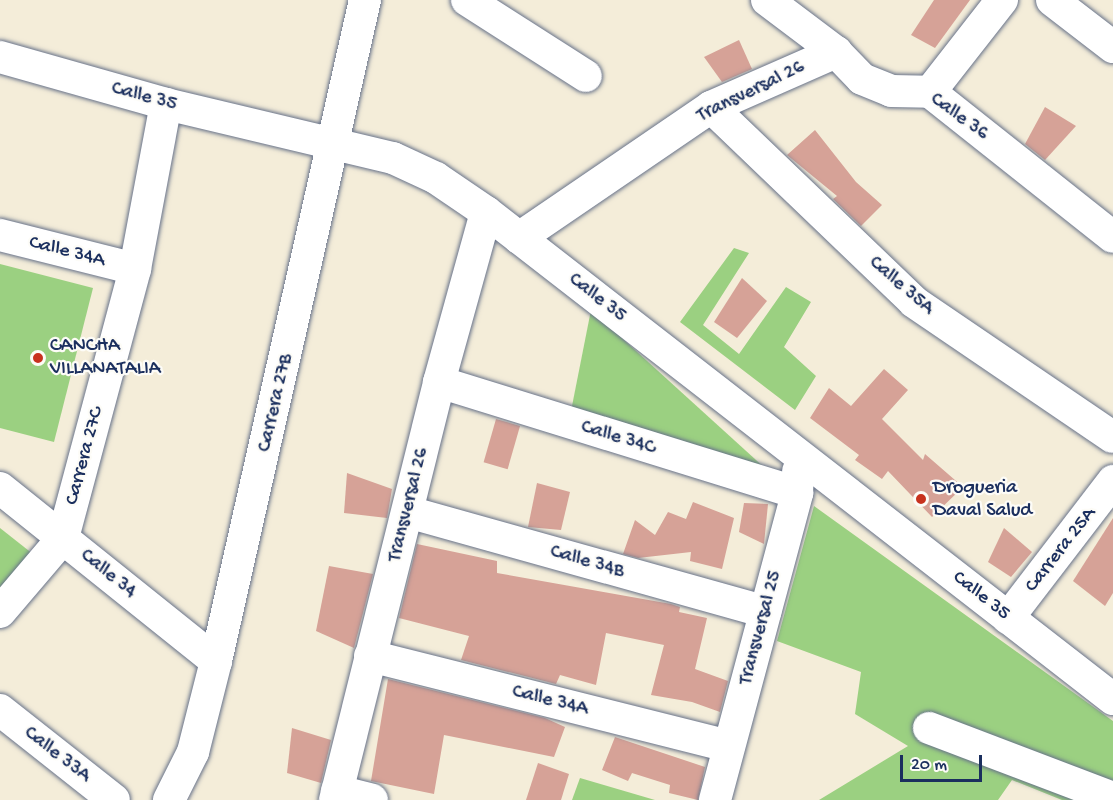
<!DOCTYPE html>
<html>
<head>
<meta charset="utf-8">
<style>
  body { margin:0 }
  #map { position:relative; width:1113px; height:800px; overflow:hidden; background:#f4edd9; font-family:"Gochi Hand",sans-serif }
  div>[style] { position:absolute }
  .green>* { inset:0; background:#9bd081 }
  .building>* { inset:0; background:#d6a297; transform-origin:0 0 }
  .roads { filter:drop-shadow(0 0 2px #677289) drop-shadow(0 0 2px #677289) }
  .minor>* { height:32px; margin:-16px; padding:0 16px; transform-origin:16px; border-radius:16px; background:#fff }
  .dots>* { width:16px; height:16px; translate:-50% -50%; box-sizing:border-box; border:3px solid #fdfcf7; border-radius:50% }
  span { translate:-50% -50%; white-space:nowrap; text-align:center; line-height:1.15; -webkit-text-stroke:4.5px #fdfcf7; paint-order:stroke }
  .street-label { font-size:20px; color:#1b2f5e }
  .poi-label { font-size:20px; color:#1b2f5e }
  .left { translate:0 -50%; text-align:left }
  .scale { position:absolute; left:900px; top:755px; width:82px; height:27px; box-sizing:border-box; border:3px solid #1b2f5e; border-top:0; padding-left:8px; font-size:18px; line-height:21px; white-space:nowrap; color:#1b2f5e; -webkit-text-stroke:4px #fdfcf7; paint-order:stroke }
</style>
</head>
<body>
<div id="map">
  <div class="green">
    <i style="clip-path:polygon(734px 248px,749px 253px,703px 325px,739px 354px,786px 287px,811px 302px,784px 347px,816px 376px,795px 410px,680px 322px)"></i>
    <i style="clip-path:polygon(0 264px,93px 288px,54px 442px,0 428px)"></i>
    <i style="clip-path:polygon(591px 310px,779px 481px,571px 411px)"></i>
    <i style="clip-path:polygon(814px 506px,1113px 721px,1113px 800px,1062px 800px,1012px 780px,998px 800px,819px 800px,908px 746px,855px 714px,861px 672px,777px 641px)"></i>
    <i style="clip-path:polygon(0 528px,38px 558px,0 607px)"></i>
    <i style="clip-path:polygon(580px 778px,655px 800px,572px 800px)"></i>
  </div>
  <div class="building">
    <i style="clip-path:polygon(934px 0,970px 0,935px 48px,911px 35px)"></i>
    <i style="clip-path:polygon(739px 40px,752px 69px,722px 82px,704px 57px)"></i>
    <i style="clip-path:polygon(1045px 107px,1076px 126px,1045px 160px,1025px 144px)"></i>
    <i style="clip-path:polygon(815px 130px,856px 182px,882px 205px,861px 226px,833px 199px,837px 196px,787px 155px)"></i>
    <i style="clip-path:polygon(742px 278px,767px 301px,737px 338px,714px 322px)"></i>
    <i style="clip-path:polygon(884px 369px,908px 390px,882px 419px,923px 460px,925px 454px,963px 487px,932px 517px,888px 471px,882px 479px,855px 460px,859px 455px,810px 418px,829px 388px,851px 406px)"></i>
    <i style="left:496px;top:419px;width:25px;height:45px;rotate:16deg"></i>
    <i style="clip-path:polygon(347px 473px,392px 489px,387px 518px,344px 513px)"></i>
    <i style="clip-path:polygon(537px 483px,570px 492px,561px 530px,528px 527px)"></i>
    <i style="clip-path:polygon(693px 502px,734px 518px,722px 569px,690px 561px,691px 552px,638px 558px,623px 554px,635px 520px,655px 535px,668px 512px,686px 519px)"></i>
    <i style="clip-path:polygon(744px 503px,768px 504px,764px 544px,739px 532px)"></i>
    <i style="clip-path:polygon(1113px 518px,1113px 593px,1105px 606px,1073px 581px)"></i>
    <i style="clip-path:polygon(1004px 528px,1032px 552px,1011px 577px,988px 562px)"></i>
    <i style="clip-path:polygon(417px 544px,497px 561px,497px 573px,671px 604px,680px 607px,679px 612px,707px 618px,695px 669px,728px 681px,720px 712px,692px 702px,651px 695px,664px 645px,606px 633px,596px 685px,560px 675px,556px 684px,461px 660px,469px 636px,399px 618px)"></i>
    <i style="clip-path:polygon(329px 566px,373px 574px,354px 648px,316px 631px)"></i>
    <i style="clip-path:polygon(388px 679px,545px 718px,565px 727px,554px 757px,444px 735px,434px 794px,371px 781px)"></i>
    <i style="clip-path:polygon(292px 728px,331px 740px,321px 783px,287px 773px)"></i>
    <i style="clip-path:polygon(615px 737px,705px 767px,698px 800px,669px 793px,670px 785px,632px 773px,628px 781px,602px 770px)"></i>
    <i style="clip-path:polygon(538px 763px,569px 774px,561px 800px,526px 800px)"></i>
  </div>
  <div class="roads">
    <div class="minor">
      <i style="left:467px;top:0;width:141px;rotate:32.6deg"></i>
      <i style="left:767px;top:0;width:86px;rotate:37deg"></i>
      <i style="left:836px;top:52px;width:37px;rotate:46deg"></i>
      <i style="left:862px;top:79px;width:31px;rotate:22deg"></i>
      <i style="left:891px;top:91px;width:39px;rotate:1deg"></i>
      <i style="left:930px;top:92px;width:233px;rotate:38.4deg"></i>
      <i style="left:1052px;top:0;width:77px;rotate:37.6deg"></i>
      <i style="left:0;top:57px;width:173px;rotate:15.8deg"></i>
      <i style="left:166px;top:104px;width:233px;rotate:13.4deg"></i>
      <i style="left:393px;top:158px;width:47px;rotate:24.9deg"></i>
      <i style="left:436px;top:178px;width:60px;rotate:34.2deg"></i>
      <i style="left:486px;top:212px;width:794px;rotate:37.84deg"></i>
      <i style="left:930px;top:92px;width:117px;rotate:-52deg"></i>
      <i style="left:711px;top:107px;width:281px;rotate:43.8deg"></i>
      <i style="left:914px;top:302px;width:240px;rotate:34.2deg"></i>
      <i style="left:0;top:235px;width:139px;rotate:14.1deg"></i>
      <i style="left:519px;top:238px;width:232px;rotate:-34.3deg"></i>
      <i style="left:711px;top:107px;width:137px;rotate:-23.7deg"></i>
      <i style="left:439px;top:382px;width:375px;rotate:17.2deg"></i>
      <i style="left:0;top:488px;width:277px;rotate:38.7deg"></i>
      <i style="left:408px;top:512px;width:371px;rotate:15.6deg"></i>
      <i style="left:0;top:612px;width:97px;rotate:-49.6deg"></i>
      <i style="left:63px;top:538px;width:278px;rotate:-75deg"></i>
      <i style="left:135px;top:269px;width:168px;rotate:-79.4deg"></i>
      <i style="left:1008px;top:618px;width:173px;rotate:-52.5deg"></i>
      <i style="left:370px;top:656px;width:370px;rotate:14.1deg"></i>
      <i style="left:0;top:710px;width:145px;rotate:38.3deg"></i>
      <i style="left:929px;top:728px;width:197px;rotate:20.8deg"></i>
      <i style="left:337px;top:791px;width:36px;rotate:14deg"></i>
      <i style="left:169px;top:800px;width:54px;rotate:-63.4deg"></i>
      <i style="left:193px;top:752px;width:94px;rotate:-75.8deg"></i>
      <i style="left:216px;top:661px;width:678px;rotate:-77.3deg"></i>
      <i style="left:335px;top:800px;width:431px;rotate:-76deg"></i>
      <i style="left:439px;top:382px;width:176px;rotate:-74.5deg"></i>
      <i style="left:715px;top:800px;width:318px;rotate:-75deg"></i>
      <i style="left:797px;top:493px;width:22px;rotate:-87deg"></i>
    </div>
  </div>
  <div class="dots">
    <i style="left:38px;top:358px;background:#c8321e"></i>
    <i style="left:921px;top:499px;background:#c8321e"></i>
  </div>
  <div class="street-label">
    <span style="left:751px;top:92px;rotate:-26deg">Transversal 26</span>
    <span style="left:144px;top:97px;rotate:15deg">Calle 35</span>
    <span style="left:959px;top:117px;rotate:36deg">Calle 36</span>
    <span style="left:67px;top:252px;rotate:14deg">Calle 34A</span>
    <span style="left:901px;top:286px;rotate:41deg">Calle 35A</span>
    <span style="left:597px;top:298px;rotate:38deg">Calle 35</span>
    <span style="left:276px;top:403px;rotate:-77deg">Carrera 27B</span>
    <span style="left:618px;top:438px;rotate:17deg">Calle 34C</span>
    <span style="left:85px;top:456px;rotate:-75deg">Carrera 27C</span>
    <span style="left:409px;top:505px;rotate:-76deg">Transversal 26</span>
    <span style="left:1061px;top:550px;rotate:-52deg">Carrera 25A</span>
    <span style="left:587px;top:562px;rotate:16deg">Calle 34B</span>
    <span style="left:108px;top:574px;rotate:39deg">Calle 34</span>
    <span style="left:981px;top:596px;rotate:38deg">Calle 35</span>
    <span style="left:761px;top:628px;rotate:-75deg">Transversal 25</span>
    <span style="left:550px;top:701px;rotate:14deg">Calle 34A</span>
    <span style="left:57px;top:755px;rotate:38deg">Calle 33A</span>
  </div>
  <div class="poi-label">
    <span class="left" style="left:50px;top:358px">CANCHA<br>VILLANATALIA</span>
    <span class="left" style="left:933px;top:500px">Drogueria<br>Daval Salud</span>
  </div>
  <div class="scale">20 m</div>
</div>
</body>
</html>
